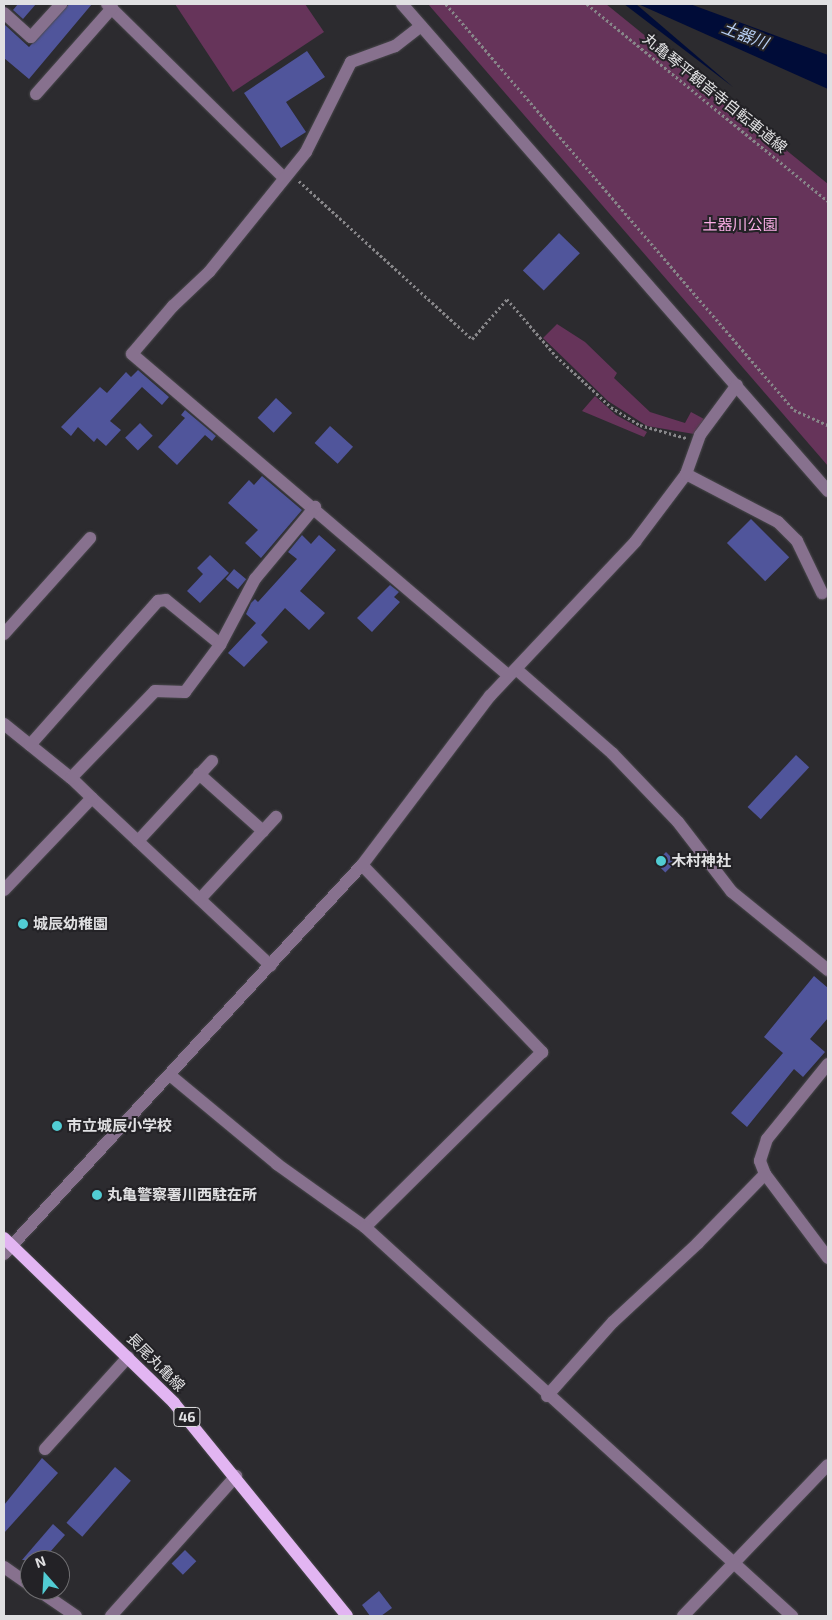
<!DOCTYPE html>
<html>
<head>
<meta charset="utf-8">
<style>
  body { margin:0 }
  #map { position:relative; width:832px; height:1620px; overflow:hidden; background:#2c2b2f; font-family:"Exo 2","Noto Sans JP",sans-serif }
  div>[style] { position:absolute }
  .green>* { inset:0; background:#66345a }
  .water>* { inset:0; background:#000c38 }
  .building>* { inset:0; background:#50559b; transform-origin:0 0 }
  .path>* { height:2.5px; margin-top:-1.25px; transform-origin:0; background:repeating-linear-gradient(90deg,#878689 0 2.5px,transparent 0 5px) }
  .roads { filter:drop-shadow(0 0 1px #49484c) drop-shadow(0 0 1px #49484c) }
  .minor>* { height:12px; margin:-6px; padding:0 6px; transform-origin:6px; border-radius:6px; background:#87718e }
  .major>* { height:12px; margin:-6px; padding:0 6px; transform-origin:6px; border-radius:6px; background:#e2b5f2 }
  .dots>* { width:14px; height:14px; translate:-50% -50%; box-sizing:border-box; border:2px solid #232226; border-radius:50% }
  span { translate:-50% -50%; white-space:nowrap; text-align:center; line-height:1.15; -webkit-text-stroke:4px #232226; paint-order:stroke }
  .shield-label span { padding:1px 4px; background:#232226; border:1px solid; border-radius:4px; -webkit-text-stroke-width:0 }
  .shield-label { font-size:14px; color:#e0e0e2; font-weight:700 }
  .street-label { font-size:15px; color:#e0e0e2 }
  .park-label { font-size:15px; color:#faaee6 }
  .poi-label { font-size:15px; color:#e0e0e2; font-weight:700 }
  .left { translate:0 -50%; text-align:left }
  .water-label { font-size:16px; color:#b8cff3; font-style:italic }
  .frame { position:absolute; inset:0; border:5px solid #e0e0e2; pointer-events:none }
  .north { position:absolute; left:20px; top:1550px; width:50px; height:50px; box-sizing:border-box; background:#232226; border:1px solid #6f6e71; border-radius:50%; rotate:341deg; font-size:14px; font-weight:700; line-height:20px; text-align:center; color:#e0e0e2 }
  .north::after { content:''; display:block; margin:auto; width:18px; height:22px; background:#51ccd3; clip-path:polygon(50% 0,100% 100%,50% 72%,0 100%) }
</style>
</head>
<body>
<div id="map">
  <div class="green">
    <i style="clip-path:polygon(175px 4px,305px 4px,324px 32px,233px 92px)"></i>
    <i style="clip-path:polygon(428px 4px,606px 4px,828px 184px,828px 466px)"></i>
    <i style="clip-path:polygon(557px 324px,585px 342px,617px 373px,614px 378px,650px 412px,685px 423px,691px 412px,704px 419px,694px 434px,647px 426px,608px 401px,543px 338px)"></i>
    <i style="clip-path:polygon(595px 396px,616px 415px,647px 432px,644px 437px,582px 411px)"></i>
  </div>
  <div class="water">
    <i style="clip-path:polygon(624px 4px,636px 4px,733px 87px)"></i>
    <i style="clip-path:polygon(638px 4px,690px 4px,828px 55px,828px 89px)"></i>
  </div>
  <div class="building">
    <i style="clip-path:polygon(18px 4px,36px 4px,23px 19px,13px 10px)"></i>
    <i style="clip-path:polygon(69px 4px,92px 4px,29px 79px,4px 58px,4px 24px,29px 47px)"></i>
    <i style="clip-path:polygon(307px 51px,325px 77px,286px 102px,306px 132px,281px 148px,244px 93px)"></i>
    <i style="left:559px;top:233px;width:29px;height:52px;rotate:44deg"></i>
    <i style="clip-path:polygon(138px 370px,169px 397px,162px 405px,142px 387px,110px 421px,121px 430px,106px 446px,97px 438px,94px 442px,78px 427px,71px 436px,61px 427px,100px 387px,107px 393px,126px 372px,131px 377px)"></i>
    <i style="left:276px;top:398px;width:22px;height:27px;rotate:43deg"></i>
    <i style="clip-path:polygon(185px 410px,216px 436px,212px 441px,205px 435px,177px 465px,158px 447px,185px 418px,181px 415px)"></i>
    <i style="left:140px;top:423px;width:18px;height:21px;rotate:45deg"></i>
    <i style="left:330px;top:426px;width:31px;height:23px;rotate:42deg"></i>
    <i style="clip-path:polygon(262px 476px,302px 510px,261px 558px,245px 543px,258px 530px,228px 503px,249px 480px,254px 485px)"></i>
    <i style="left:751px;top:519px;width:54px;height:34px;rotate:45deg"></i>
    <i style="clip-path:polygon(302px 535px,311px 544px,319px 535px,336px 550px,300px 591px,325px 613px,309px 630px,285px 608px,261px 635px,268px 642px,244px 667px,228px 653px,256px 623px,246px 614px,251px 603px,255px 599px,258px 602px,297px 559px,288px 552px)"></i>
    <i style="clip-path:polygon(210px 555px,229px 573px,200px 603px,187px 591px,203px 574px,197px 568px)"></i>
    <i style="left:234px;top:569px;width:16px;height:13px;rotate:40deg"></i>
    <i style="clip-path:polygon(390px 585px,399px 592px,394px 597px,400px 602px,372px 632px,357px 618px)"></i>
    <i style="left:796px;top:755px;width:18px;height:71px;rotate:43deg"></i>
    <i style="left:666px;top:852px;width:14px;height:15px;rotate:45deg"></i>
    <i style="clip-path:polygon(814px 976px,828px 988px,828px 1018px,810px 1039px,825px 1052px,803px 1077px,794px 1069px,747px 1127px,731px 1113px,783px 1053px,764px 1037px)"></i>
    <i style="clip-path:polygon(42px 1458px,58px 1473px,4px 1533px,4px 1505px)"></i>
    <i style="left:115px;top:1467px;width:21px;height:74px;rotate:41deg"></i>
    <i style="clip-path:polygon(53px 1524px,65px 1535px,43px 1560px,22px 1560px)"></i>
    <i style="left:185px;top:1550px;width:16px;height:19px;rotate:45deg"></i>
    <i style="clip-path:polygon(379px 1591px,392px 1608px,381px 1616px,370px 1616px,362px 1605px)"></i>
  </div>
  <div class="path">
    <i style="left:446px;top:4px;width:535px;rotate:49.4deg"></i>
    <i style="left:794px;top:410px;width:37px;rotate:24deg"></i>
    <i style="left:587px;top:4px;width:311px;rotate:39.3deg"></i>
    <i style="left:299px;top:181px;width:234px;rotate:42.4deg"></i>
    <i style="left:472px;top:339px;width:53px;rotate:-48.8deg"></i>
    <i style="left:507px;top:299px;width:75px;rotate:49.3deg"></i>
    <i style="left:556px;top:356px;width:75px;rotate:42.8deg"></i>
    <i style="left:611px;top:407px;width:34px;rotate:32deg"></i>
    <i style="left:640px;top:425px;width:48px;rotate:15.8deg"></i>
  </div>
  <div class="roads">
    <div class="minor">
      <i style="left:107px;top:4px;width:247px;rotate:44.5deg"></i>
      <i style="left:402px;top:4px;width:647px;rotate:48.82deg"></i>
      <i style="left:4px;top:13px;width:36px;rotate:42deg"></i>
      <i style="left:31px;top:37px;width:45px;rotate:-47.7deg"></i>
      <i style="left:421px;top:26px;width:33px;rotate:142deg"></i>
      <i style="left:395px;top:46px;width:47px;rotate:160deg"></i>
      <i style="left:351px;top:62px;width:101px;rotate:116.6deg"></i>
      <i style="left:306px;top:152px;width:154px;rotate:128.9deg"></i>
      <i style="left:209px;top:272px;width:50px;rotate:136.6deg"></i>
      <i style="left:173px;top:306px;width:63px;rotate:130.5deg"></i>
      <i style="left:132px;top:354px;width:494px;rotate:40.5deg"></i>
      <i style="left:36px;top:94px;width:115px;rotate:-48.5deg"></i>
      <i style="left:686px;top:474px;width:104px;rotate:27.6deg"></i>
      <i style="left:778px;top:522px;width:27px;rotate:45deg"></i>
      <i style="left:797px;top:541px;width:58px;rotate:64.3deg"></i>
      <i style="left:4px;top:634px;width:129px;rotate:-48.1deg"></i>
      <i style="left:516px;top:669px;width:128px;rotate:41.2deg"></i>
      <i style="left:612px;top:753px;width:95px;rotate:46.3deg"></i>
      <i style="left:678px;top:822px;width:88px;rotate:52.4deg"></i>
      <i style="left:732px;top:892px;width:124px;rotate:39.1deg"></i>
      <i style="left:4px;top:724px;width:86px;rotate:38.9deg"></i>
      <i style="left:30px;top:745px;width:193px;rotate:-48.4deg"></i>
      <i style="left:158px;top:601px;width:8px;rotate:-7deg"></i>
      <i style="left:166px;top:600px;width:70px;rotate:39.2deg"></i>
      <i style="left:199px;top:774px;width:86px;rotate:41.7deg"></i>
      <i style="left:92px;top:798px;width:245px;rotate:43.2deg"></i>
      <i style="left:138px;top:841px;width:109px;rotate:-47.2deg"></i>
      <i style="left:362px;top:865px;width:260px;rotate:46.1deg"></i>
      <i style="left:542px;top:1052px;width:249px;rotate:135.3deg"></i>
      <i style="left:4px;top:890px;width:127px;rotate:-46.3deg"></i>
      <i style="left:92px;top:798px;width:29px;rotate:-136deg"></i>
      <i style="left:71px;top:778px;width:121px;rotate:-46deg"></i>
      <i style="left:155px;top:691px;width:30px;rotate:2deg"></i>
      <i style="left:185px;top:692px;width:59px;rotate:-53.3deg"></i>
      <i style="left:220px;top:645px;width:75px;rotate:-62.1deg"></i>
      <i style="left:255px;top:579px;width:94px;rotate:-50.2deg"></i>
      <i style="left:200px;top:899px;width:112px;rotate:-47.2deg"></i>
      <i style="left:828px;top:1064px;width:97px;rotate:129.1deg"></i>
      <i style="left:767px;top:1139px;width:23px;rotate:108deg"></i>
      <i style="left:760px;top:1161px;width:14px;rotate:69deg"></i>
      <i style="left:765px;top:1174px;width:105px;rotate:53.1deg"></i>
      <i style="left:171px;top:1076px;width:138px;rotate:39.7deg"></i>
      <i style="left:277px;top:1164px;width:108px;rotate:35.6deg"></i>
      <i style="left:365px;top:1227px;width:578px;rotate:42.33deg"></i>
      <i style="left:4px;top:1254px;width:529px;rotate:-47.38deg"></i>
      <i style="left:362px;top:865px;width:212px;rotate:-52.9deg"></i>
      <i style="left:490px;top:696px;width:212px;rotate:-46.7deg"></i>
      <i style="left:635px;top:542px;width:85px;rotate:-53.1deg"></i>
      <i style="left:686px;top:474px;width:41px;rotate:-70.3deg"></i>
      <i style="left:700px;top:435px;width:62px;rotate:-53.5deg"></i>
      <i style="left:547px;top:1396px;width:99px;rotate:-48.3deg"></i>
      <i style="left:613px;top:1322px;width:116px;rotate:-42.9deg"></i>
      <i style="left:698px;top:1243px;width:96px;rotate:-45.8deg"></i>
      <i style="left:45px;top:1449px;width:124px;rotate:-47.9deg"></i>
      <i style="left:4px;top:1567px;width:32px;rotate:35deg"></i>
      <i style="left:38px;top:1590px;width:46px;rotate:34.4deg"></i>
      <i style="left:111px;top:1616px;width:188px;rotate:-48.2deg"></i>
      <i style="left:683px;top:1616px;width:209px;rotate:-46.2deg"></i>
    </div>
    <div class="major">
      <i style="left:4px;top:1238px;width:237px;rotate:44.1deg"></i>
      <i style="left:174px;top:1403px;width:274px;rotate:50.9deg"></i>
    </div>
  </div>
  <div class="dots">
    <i style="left:661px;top:861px;background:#51ccd3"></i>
    <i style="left:23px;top:924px;background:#51ccd3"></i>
    <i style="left:57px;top:1126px;background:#51ccd3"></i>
    <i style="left:97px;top:1195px;background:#51ccd3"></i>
  </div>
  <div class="shield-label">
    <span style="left:187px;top:1417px">46</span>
  </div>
  <div class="street-label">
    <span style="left:715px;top:93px;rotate:39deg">丸亀琴平観音寺自転車道線</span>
    <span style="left:156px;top:1362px;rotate:45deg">長尾丸亀線</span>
  </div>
  <div class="park-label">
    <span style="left:740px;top:225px">土器川公園</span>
  </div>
  <div class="poi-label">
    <span class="left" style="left:671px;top:861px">木村神社</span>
    <span class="left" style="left:33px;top:924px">城辰幼稚園</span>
    <span class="left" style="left:67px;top:1126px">市立城辰小学校</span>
    <span class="left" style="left:107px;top:1195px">丸亀警察署川西駐在所</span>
  </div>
  <div class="water-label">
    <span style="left:745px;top:35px;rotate:21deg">土器川</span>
  </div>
  <div class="frame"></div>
  <div class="north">N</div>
</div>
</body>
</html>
